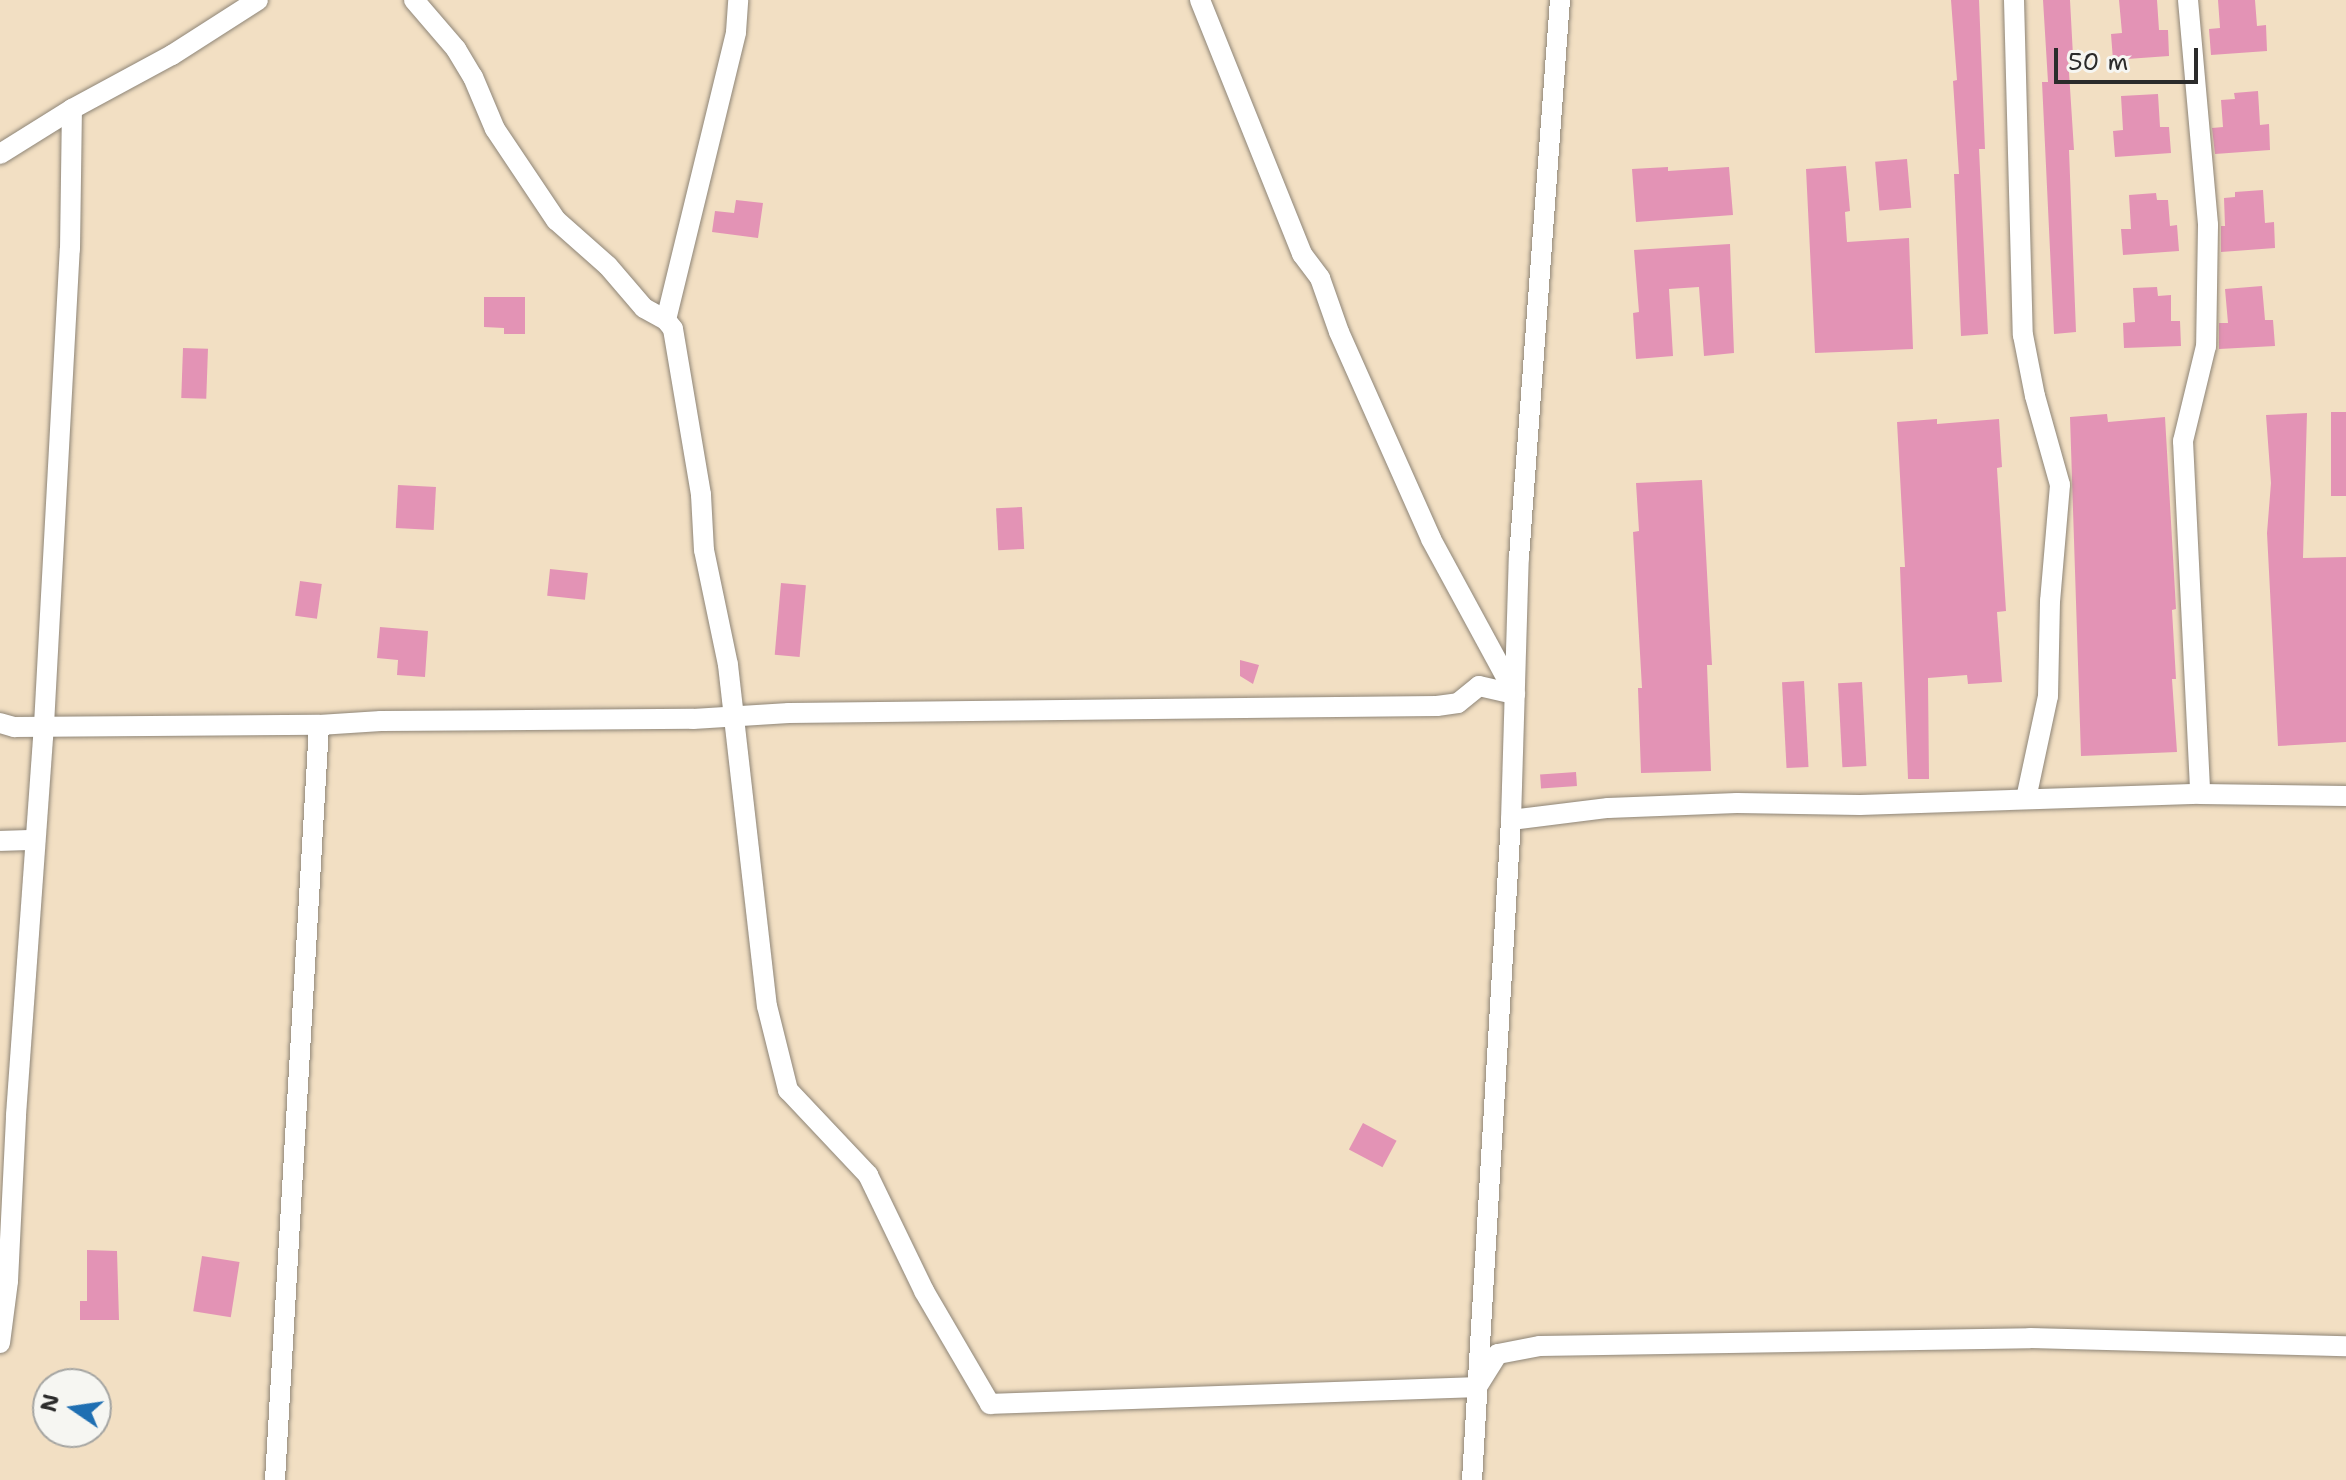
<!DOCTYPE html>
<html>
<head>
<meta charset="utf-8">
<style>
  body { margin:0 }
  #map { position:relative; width:2346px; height:1480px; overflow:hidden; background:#f2dfc3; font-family:"Shantell Sans",sans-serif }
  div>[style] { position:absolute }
  .building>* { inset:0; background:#e393b5; transform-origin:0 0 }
  .roads { filter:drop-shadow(0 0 2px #8e8577) drop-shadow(0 0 2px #8e8577) }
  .minor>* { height:20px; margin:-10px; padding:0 10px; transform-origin:10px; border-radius:10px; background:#fff }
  span { translate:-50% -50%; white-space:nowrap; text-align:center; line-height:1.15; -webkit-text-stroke:6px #f6f6f2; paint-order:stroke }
  .north { position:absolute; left:32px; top:1368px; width:80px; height:80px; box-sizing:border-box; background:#f6f6f2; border:2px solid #a5a5a2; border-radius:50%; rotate:283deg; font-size:22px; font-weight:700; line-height:32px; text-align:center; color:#2b2b2b }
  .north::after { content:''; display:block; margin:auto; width:28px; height:36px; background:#1f6fb2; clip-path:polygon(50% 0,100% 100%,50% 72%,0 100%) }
  .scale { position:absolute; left:2054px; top:48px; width:144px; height:36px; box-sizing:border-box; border:4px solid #2b2b2b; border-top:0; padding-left:10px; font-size:24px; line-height:28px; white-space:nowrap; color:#2b2b2b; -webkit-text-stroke:6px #f6f6f2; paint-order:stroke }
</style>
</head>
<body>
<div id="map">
  <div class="building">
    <i style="clip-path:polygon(1951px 0,1979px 0,1985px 149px,1979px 149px,1988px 334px,1961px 336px,1954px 174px,1959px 174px,1953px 81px,1957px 80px)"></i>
    <i style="clip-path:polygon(2043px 0,2070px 0,2073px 56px,2068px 57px,2074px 150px,2069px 150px,2076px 332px,2054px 334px,2042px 82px,2048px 82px)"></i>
    <i style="clip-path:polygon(2119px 0,2157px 0,2159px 30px,2168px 30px,2169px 56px,2113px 60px,2111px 34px,2122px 33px)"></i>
    <i style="clip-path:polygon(2218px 0,2255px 0,2257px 26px,2266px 25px,2267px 51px,2211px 55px,2209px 29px,2220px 28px)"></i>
    <i style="clip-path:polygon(2258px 91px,2260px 125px,2269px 124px,2270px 150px,2215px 154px,2212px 128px,2223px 127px,2221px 100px,2235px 99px,2234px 93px)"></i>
    <i style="clip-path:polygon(2158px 94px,2160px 127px,2169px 127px,2171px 153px,2115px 157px,2113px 131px,2123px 130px,2121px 96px)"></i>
    <i style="left:1907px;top:159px;width:49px;height:32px;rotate:85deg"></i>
    <i style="clip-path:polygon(1846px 166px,1850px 211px,1845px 212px,1847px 242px,1909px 238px,1913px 349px,1815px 353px,1806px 169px)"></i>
    <i style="clip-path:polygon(1668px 167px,1668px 171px,1729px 167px,1733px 215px,1636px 222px,1632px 169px)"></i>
    <i style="clip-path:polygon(2263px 190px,2265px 223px,2274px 222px,2275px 248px,2221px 252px,2221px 226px,2225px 226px,2224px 198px,2235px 197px,2235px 192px)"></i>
    <i style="clip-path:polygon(2156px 193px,2157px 200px,2168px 200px,2170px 226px,2177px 225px,2179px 251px,2123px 255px,2121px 229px,2131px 229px,2129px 195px)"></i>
    <i style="clip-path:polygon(736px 200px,763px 203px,758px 238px,712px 232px,715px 211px,734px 213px)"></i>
    <i style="clip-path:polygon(1730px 244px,1734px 353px,1704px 356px,1699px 287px,1669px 289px,1673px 356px,1636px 359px,1633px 313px,1639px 312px,1634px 250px)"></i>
    <i style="clip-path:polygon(2262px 286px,2265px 320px,2273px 320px,2275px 346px,2219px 349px,2219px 323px,2228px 323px,2225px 289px)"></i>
    <i style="clip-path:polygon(2157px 287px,2158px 296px,2171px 295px,2171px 321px,2180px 321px,2181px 346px,2124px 348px,2123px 323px,2135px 322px,2133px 288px)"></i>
    <i style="clip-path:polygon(484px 297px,525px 297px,525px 334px,504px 334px,504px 328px,484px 327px)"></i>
    <i style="left:183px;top:348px;width:25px;height:50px;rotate:2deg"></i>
    <i style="left:2346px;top:412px;width:84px;height:15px;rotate:90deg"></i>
    <i style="clip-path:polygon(2307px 413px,2303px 558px,2346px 557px,2346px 742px,2278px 746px,2267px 533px,2271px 483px,2266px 415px)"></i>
    <i style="clip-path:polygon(2107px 414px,2108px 422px,2165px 417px,2176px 609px,2172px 610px,2176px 679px,2172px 679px,2177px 752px,2081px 756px,2070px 417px)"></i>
    <i style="clip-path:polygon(1937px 419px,1937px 424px,1999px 419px,2002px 467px,1997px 468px,2006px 611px,1997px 612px,2002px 682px,1968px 684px,1967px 675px,1928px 678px,1929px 779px,1908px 779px,1900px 567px,1905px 567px,1897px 422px)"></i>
    <i style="clip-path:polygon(1702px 480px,1712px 665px,1707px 665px,1711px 771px,1641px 773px,1638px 688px,1642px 688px,1633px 532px,1639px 531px,1636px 483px)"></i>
    <i style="left:398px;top:485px;width:38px;height:43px;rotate:3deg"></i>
    <i style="left:1022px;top:507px;width:42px;height:26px;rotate:87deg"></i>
    <i style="left:550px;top:569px;width:38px;height:27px;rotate:6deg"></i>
    <i style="left:300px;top:581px;width:22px;height:35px;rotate:8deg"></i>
    <i style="left:781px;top:583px;width:25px;height:72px;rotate:5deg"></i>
    <i style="clip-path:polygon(380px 627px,428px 631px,425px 677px,397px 675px,398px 660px,377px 658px)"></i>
    <i style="clip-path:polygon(1240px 660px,1259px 665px,1253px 684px,1240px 676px)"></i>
    <i style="left:1804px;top:681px;width:86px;height:22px;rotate:87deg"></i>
    <i style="left:1862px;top:682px;width:84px;height:24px;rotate:87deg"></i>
    <i style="left:1576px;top:772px;width:14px;height:36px;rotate:86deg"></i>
    <i style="left:1363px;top:1123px;width:38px;height:30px;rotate:28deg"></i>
    <i style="clip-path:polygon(87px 1250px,117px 1251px,119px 1320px,80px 1320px,80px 1301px,87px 1301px)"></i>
    <i style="left:202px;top:1256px;width:38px;height:56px;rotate:9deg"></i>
  </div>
  <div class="roads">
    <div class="minor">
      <i style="left:414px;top:0;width:65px;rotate:49.4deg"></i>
      <i style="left:456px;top:49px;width:33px;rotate:59deg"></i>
      <i style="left:473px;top:77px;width:56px;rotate:67.1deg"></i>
      <i style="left:495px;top:129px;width:110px;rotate:56.2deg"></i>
      <i style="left:556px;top:220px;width:69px;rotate:41.5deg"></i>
      <i style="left:608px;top:266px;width:55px;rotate:49.4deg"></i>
      <i style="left:644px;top:308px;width:25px;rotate:29deg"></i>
      <i style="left:666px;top:320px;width:11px;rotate:52deg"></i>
      <i style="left:673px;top:329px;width:168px;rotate:80.4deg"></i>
      <i style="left:701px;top:495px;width:55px;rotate:86.9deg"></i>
      <i style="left:704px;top:550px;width:117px;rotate:78.2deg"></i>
      <i style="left:728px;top:665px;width:343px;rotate:83.5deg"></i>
      <i style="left:767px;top:1006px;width:87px;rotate:76deg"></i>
      <i style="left:788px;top:1090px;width:117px;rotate:46.7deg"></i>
      <i style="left:868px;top:1175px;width:129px;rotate:64.2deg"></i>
      <i style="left:924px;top:1291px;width:131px;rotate:59.7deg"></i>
      <i style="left:990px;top:1404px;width:487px;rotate:-2deg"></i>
      <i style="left:1477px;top:1387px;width:39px;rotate:-58deg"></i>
      <i style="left:1498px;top:1354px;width:43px;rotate:-10.8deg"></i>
      <i style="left:1540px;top:1346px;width:490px;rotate:-0.9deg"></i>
      <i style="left:2030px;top:1338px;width:316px;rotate:1.5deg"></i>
      <i style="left:1200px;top:0;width:274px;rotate:68.1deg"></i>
      <i style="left:1302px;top:254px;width:30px;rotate:53deg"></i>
      <i style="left:1320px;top:278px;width:57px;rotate:70.6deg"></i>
      <i style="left:1339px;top:332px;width:227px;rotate:66deg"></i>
      <i style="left:1431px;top:539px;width:176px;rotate:61.5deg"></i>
      <i style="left:2014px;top:0;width:335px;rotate:88.5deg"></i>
      <i style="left:2023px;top:335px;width:62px;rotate:78.9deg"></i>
      <i style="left:2035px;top:396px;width:92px;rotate:74.3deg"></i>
      <i style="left:2060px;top:485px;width:116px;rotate:94.9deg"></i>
      <i style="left:2050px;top:601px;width:95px;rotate:91.2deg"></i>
      <i style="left:2048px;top:696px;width:105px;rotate:102.1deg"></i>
      <i style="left:2188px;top:0;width:226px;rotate:84.9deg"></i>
      <i style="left:2208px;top:225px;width:121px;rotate:90.9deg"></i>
      <i style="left:2206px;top:346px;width:98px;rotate:103.6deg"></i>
      <i style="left:2183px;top:441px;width:353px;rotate:87.2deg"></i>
      <i style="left:0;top:154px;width:85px;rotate:-32deg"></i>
      <i style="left:666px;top:320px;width:296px;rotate:-76.3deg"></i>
      <i style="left:736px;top:32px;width:32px;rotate:-86deg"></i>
      <i style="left:0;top:723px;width:15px;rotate:16deg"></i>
      <i style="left:14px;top:727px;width:305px;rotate:-0.4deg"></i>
      <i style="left:319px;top:725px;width:62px;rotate:-3.7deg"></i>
      <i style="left:381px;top:721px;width:312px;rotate:-0.4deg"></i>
      <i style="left:693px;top:719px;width:96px;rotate:-3.6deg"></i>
      <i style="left:789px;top:713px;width:648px;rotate:-0.62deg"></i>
      <i style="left:1437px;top:706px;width:21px;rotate:-8deg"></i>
      <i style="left:1458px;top:703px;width:27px;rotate:-39deg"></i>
      <i style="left:1479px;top:686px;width:37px;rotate:13deg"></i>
      <i style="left:1511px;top:820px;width:98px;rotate:-7.1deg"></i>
      <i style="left:1608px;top:808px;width:129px;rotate:-2.2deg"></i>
      <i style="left:1737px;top:803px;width:123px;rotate:0.9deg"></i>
      <i style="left:1860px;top:805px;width:340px;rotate:-1.9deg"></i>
      <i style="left:2200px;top:794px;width:146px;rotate:0.8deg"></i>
      <i style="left:0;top:841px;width:35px;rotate:-2deg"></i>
      <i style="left:0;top:1343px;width:63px;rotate:-82.6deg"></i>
      <i style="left:8px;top:1281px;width:166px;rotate:-87.2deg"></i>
      <i style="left:16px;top:1115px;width:391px;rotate:-85.9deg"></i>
      <i style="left:44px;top:725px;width:477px;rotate:-86.9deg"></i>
      <i style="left:70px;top:249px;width:140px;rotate:-89.2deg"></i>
      <i style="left:72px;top:109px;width:114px;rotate:-28.4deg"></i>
      <i style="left:172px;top:55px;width:102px;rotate:-32.6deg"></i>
      <i style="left:275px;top:1480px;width:756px;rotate:-86.66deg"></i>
      <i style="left:1472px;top:1480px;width:661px;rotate:-86.62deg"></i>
      <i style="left:1511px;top:820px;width:262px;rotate:-88.3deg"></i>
      <i style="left:1519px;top:558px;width:560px;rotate:-85.8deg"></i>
    </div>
  </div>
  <div class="north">N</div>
  <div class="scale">50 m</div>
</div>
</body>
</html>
